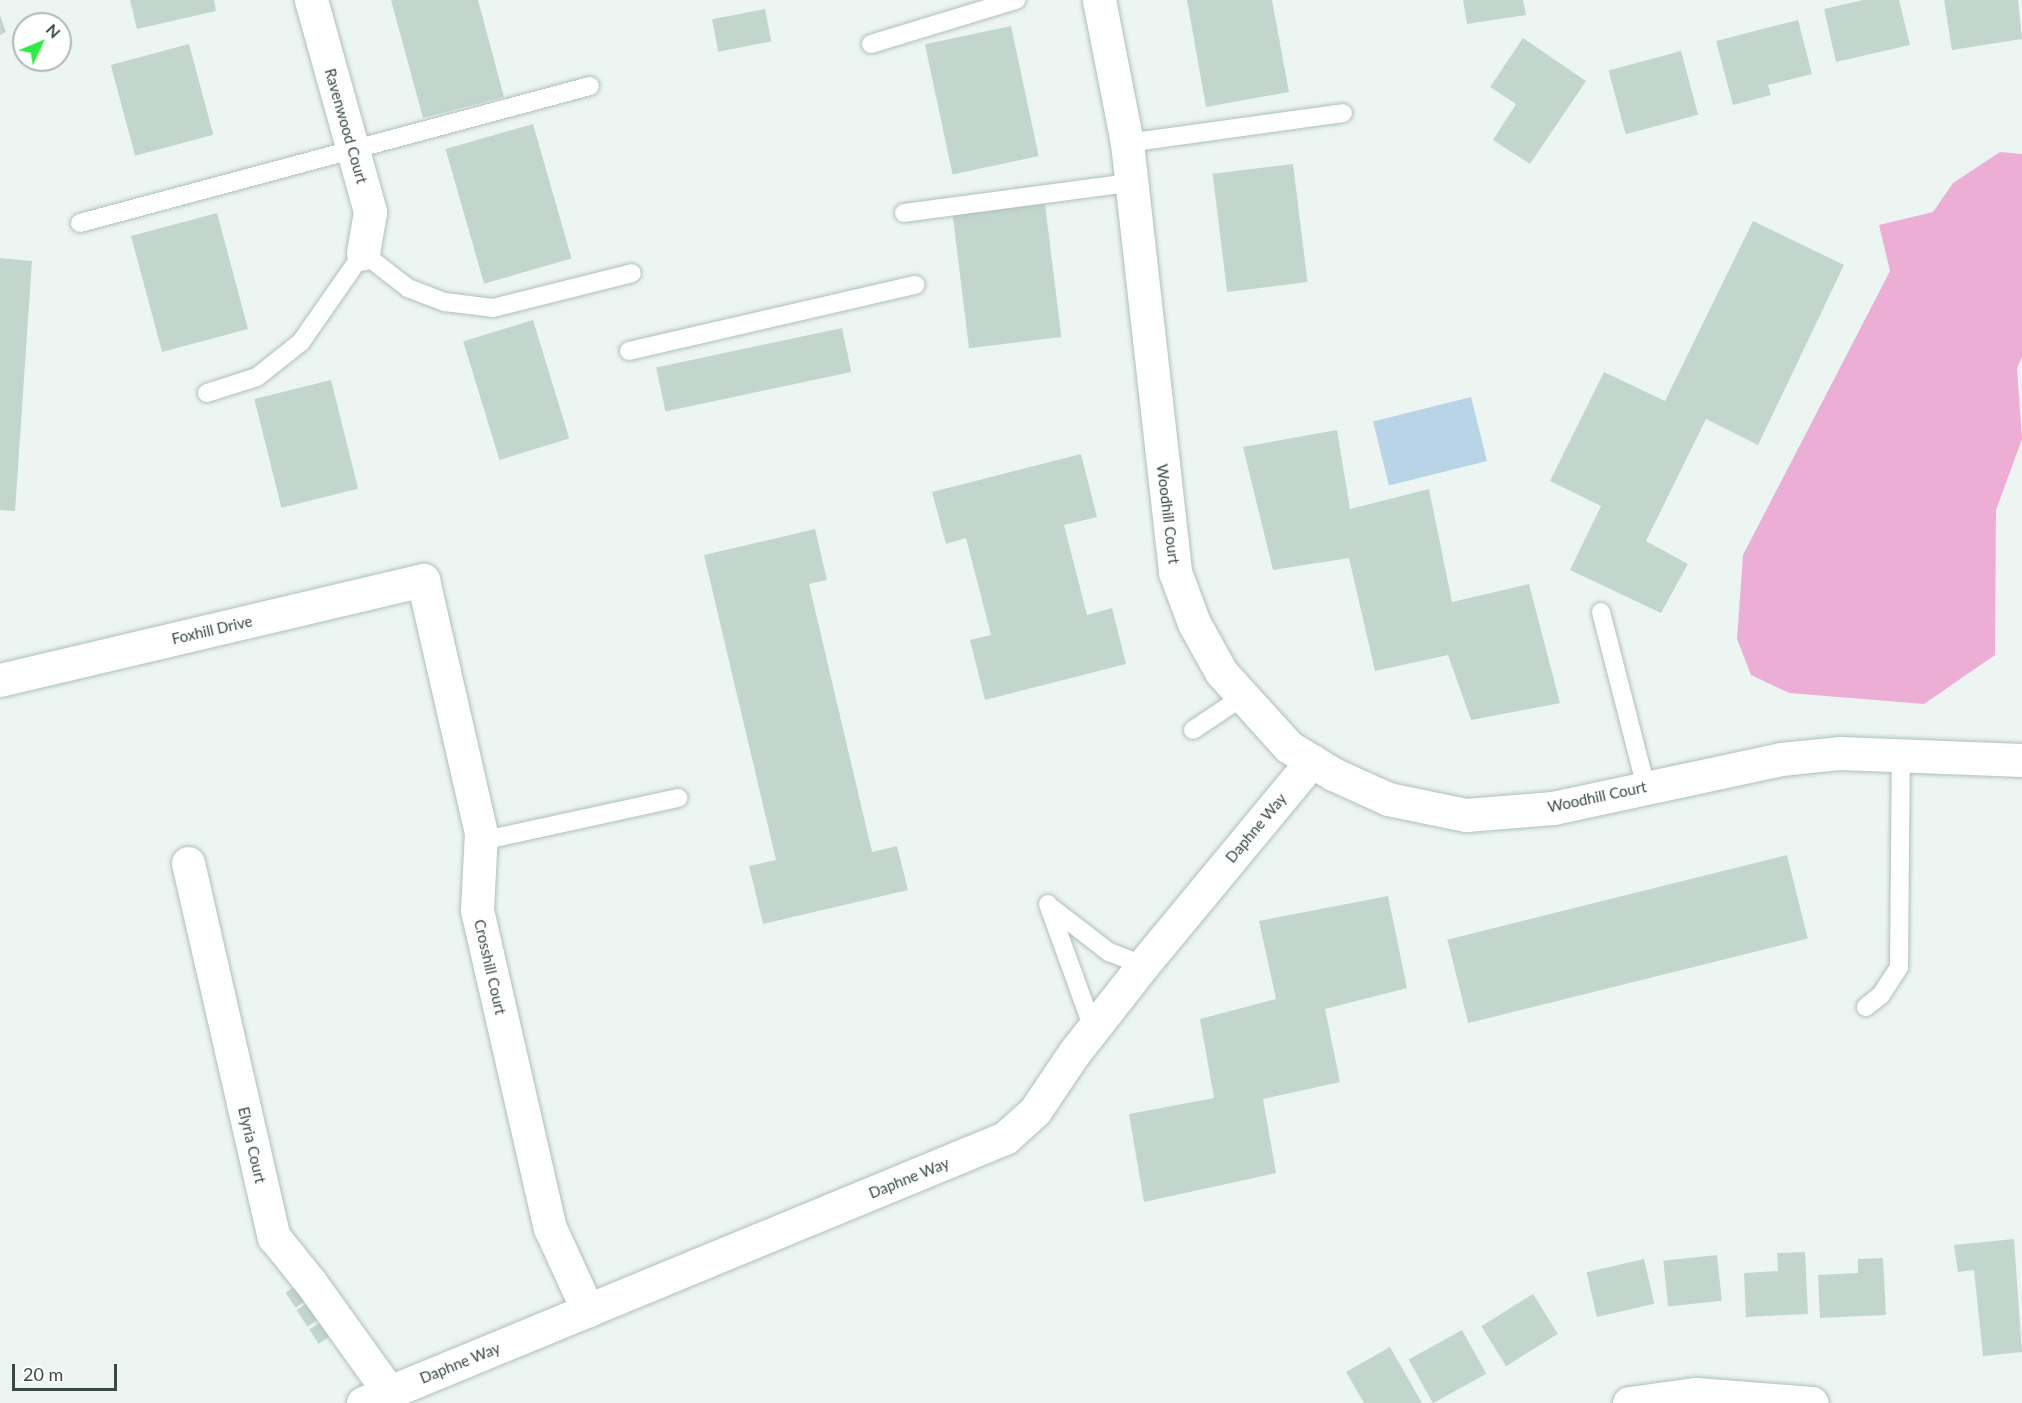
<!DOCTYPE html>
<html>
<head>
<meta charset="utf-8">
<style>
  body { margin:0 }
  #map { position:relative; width:2022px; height:1403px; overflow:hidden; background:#edf5f2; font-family:Lato,sans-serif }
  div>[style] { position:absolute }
  .green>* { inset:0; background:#b9d4e6; transform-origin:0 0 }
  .water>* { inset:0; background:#edaed6 }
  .building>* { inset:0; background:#c3d6ce; transform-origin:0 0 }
  .roads { filter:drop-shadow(0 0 2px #afc0ba) drop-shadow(0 0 2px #afc0ba) }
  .service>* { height:18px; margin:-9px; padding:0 9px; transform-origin:9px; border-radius:9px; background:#fff }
  .minor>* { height:33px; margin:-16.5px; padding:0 16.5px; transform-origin:16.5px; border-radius:16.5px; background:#fff }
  span { translate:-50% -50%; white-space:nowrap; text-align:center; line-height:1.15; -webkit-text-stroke:4.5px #fff; paint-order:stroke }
  .street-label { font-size:15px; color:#3a4a43 }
  .north { position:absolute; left:12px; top:12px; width:60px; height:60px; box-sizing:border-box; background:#fff; border:2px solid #b0b7b4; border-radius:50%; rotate:46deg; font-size:16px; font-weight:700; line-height:24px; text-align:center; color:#3a4a43 }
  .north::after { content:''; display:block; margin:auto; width:21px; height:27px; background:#2dec42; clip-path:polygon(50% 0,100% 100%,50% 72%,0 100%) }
  .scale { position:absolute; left:12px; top:1364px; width:105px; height:27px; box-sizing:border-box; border:3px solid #3a4a43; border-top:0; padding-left:8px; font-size:18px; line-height:21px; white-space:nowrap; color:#3a4a43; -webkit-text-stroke:4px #fff; paint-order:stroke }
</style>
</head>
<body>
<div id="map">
  <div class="green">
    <i style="left:1471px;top:397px;width:66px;height:101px;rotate:76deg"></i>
  </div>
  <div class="water">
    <i style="clip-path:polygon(2000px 152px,2022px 154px,2022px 357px,2017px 368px,2022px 439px,1996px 510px,1995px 655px,1924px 704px,1789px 693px,1751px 675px,1737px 639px,1743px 555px,1890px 271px,1879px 225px,1933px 212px,1953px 183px)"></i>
  </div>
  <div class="building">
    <i style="clip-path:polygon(130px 0,214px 0,216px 11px,137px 29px)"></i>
    <i style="clip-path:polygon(391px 0,478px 0,504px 97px,423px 118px)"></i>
    <i style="clip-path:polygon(1187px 0,1272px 0,1289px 92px,1206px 107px)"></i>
    <i style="clip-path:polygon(1463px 0,1523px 0,1526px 15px,1467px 24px)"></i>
    <i style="clip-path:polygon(1863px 0,1899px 0,1910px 45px,1836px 62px,1824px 9px)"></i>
    <i style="clip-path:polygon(1944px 0,2018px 0,2022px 39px,1952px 50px)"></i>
    <i style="left:765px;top:9px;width:33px;height:54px;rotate:79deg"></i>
    <i style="clip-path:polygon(0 15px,6px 32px,0 35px)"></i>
    <i style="clip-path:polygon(1798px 20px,1812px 74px,1768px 85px,1771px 95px,1733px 105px,1716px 41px)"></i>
    <i style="left:1011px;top:26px;width:133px;height:88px;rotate:78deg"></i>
    <i style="clip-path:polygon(1523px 38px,1586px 81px,1530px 164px,1493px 140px,1516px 104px,1490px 87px)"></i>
    <i style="left:189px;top:44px;width:94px;height:81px;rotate:75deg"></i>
    <i style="left:1681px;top:51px;width:66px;height:75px;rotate:75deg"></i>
    <i style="left:533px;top:124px;width:140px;height:91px;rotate:74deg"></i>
    <i style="left:1293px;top:164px;width:119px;height:81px;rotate:83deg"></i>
    <i style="left:1045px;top:204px;width:134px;height:93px;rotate:83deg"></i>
    <i style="left:217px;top:213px;width:120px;height:89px;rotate:75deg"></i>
    <i style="clip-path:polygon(1753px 221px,1844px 265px,1758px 445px,1706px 419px,1646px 541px,1688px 564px,1661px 613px,1570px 570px,1601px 506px,1550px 481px,1604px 372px,1665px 401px)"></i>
    <i style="clip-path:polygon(0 258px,32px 261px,15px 511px,0 510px)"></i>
    <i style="left:533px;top:320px;width:124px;height:73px;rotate:73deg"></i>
    <i style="left:842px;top:328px;width:45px;height:190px;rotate:78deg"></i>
    <i style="left:331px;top:380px;width:112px;height:79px;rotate:76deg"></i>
    <i style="clip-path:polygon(1337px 430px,1350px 509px,1429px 489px,1452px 602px,1529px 584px,1560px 703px,1471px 720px,1448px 655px,1375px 671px,1349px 558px,1273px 570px,1243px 447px)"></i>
    <i style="clip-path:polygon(1081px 454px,1097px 517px,1064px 525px,1087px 615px,1112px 608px,1126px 664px,985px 700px,970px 640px,991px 635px,966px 538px,946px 544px,932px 492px)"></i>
    <i style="clip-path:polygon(815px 529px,827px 580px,809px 584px,872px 852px,897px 846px,908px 890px,763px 924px,749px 866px,776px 860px,704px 555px)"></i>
    <i style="left:1787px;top:855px;width:86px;height:350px;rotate:76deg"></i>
    <i style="clip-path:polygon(1388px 896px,1407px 988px,1325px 1009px,1340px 1082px,1263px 1099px,1276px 1173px,1144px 1202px,1129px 1114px,1214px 1098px,1200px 1019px,1276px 999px,1259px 921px)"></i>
    <i style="clip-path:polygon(2014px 1239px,2022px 1352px,1983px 1356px,1974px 1270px,1958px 1272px,1954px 1245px)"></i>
    <i style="clip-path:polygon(1805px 1252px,1808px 1314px,1746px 1317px,1744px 1273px,1778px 1271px,1777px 1253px)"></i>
    <i style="left:1717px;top:1255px;width:46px;height:54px;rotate:84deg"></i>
    <i style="clip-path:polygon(1883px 1258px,1886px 1315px,1820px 1318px,1818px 1275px,1858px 1273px,1858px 1259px)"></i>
    <i style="left:1644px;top:1259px;width:46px;height:59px;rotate:77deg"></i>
    <i style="left:303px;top:1281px;width:18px;height:21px;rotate:56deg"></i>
    <i style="left:1533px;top:1294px;width:47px;height:61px;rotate:58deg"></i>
    <i style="left:315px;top:1298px;width:20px;height:22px;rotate:57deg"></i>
    <i style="left:327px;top:1318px;width:17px;height:21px;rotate:57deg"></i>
    <i style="left:1462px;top:1330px;width:50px;height:61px;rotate:61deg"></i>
    <i style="clip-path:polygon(1390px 1347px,1422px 1403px,1364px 1403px,1346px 1372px)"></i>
  </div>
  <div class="roads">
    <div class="service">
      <i style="left:871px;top:44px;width:152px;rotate:-16.9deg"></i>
      <i style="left:1127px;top:143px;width:218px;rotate:-7.9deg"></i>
      <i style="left:904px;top:213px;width:228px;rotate:-7.6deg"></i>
      <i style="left:80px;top:223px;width:528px;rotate:-15.04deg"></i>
      <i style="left:629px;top:351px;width:294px;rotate:-13deg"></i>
      <i style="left:207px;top:393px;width:52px;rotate:-17.7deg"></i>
      <i style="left:257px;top:377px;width:56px;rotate:-38.5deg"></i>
      <i style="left:301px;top:342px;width:108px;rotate:-55.1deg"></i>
      <i style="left:363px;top:253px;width:57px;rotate:37.9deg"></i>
      <i style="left:408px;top:288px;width:40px;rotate:21deg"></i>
      <i style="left:445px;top:302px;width:48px;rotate:7.1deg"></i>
      <i style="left:493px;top:308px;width:143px;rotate:-14.1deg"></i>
      <i style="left:1601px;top:612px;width:181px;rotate:75.6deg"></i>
      <i style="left:1193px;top:730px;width:58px;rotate:-33.7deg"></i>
      <i style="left:481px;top:841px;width:202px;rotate:-12.3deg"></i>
      <i style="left:1048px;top:904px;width:132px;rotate:70.1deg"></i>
      <i style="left:1052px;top:908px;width:72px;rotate:37.7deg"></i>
      <i style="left:1109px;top:952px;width:36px;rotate:21deg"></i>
      <i style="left:1866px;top:1007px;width:19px;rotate:-39deg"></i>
      <i style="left:1881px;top:995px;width:33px;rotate:-57deg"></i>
      <i style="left:1899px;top:967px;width:213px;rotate:-89.5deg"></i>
    </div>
    <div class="minor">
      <i style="left:311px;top:0;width:220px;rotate:74.4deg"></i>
      <i style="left:370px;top:212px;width:42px;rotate:99.7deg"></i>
      <i style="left:1099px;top:0;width:146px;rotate:78.9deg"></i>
      <i style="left:1127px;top:143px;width:432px;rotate:83.6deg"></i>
      <i style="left:1175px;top:572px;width:54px;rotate:69.6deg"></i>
      <i style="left:1194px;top:623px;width:56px;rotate:61.1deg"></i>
      <i style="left:1221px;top:672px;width:101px;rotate:47.8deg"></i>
      <i style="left:1289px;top:747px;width:52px;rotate:31.5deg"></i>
      <i style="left:1333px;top:774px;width:60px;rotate:24.4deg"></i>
      <i style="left:1388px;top:799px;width:80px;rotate:11.6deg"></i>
      <i style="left:1466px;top:815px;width:87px;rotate:-4.6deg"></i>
      <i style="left:1553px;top:808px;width:233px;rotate:-12.1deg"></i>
      <i style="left:1781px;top:759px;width:59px;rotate:-5.8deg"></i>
      <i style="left:1840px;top:753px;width:182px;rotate:2.2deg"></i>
      <i style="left:0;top:680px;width:435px;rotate:-13.3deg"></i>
      <i style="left:423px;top:580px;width:260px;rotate:77.1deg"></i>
      <i style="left:481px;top:833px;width:77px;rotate:93deg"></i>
      <i style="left:477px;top:910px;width:326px;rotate:77.1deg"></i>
      <i style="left:550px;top:1228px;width:91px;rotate:65.4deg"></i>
      <i style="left:188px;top:863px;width:384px;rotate:77.1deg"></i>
      <i style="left:274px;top:1237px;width:59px;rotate:51.2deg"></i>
      <i style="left:311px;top:1283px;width:134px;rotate:54.4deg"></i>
      <i style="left:363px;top:1403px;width:695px;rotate:-22.43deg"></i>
      <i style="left:1005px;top:1138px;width:40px;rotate:-42deg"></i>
      <i style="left:1035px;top:1111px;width:70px;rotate:-56.1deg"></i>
      <i style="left:1074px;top:1053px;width:112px;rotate:-51.9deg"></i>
      <i style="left:1143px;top:965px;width:265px;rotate:-50.4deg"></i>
      <i style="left:1629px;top:1403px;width:68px;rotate:-7.7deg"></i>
      <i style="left:1696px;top:1394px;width:116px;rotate:4.4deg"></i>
    </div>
  </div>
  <div class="street-label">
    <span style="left:346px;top:126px;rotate:74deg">Ravenwood Court</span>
    <span style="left:1168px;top:514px;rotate:83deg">Woodhill Court</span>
    <span style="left:212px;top:630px;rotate:-13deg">Foxhill Drive</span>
    <span style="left:1597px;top:797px;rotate:-12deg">Woodhill Court</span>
    <span style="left:1256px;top:828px;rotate:-50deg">Daphne Way</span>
    <span style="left:490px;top:967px;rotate:77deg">Crosshill Court</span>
    <span style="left:252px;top:1145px;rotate:77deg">Elyria Court</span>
    <span style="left:909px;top:1178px;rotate:-22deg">Daphne Way</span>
    <span style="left:460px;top:1363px;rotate:-22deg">Daphne Way</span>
  </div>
  <div class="north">N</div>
  <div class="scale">20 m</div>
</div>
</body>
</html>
